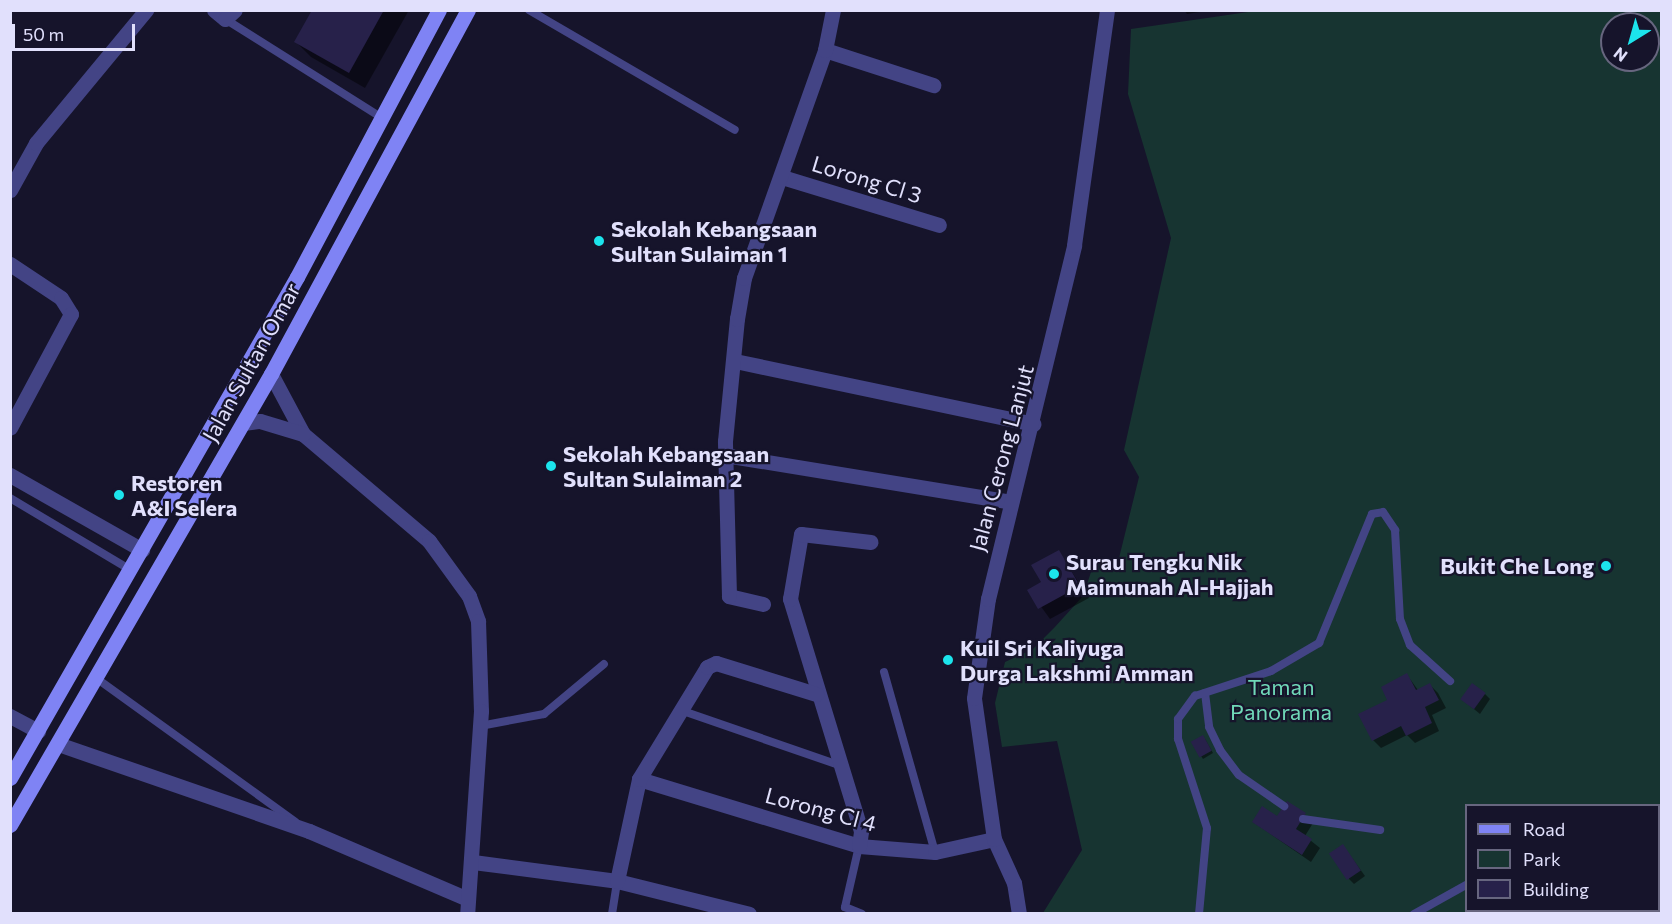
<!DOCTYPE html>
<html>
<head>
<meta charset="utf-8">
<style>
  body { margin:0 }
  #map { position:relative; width:1672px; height:924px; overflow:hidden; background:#16142b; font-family:Commissioner,sans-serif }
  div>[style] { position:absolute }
  .green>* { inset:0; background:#173431 }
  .shadow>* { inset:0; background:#0007 }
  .building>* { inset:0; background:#27214a; transform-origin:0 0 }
  .service>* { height:8px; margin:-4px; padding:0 4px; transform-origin:4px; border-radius:4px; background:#434485 }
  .minor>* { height:15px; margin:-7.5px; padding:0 7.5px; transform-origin:7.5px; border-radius:7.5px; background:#434485 }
  .tertiary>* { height:15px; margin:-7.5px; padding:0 7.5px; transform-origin:7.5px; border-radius:7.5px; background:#434485 }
  .secondary>* { height:15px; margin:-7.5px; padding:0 7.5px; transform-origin:7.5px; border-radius:7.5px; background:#7f83f4 }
  .dots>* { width:16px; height:16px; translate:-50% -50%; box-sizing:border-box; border:3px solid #16142b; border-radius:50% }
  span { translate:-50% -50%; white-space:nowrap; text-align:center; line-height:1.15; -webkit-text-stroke:4.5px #16142b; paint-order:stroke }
  .street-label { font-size:22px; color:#e1e0fc }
  .poi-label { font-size:22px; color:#e1e0fc; font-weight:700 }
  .left { translate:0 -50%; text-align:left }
  .right { translate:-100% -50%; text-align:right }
  .park-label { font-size:22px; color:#70d8b8 }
  .frame { position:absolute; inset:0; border:12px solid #e1e0fc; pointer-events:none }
  .legend { position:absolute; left:1465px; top:804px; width:195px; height:108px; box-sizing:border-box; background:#16142b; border:2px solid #67667f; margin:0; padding:8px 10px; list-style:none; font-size:18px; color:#e1e0fc }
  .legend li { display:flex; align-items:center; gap:12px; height:30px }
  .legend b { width:30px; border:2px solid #67667f }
  .north { position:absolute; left:1600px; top:12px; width:60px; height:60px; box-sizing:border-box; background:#16142b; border:2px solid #67667f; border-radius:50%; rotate:217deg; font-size:16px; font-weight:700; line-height:24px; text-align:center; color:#e1e0fc }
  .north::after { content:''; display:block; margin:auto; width:21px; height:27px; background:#1ce4ec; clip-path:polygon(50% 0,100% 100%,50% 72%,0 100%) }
  .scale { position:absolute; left:12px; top:24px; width:123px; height:27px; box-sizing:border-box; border:3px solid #e1e0fc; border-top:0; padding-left:8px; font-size:18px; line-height:21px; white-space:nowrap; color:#e1e0fc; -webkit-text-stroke:4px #16142b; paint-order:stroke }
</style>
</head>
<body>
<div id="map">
  <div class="green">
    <i style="clip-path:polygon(evenodd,1262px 10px,1661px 11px,1661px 859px,1658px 806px,1466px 806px,1466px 910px,1597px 911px,1594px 914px,1043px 913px,1082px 850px,1057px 741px,1002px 747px,995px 703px,1005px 662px,1033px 649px,1054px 628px,1083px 596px,1093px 566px,1119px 558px,1139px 477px,1124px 450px,1171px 238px,1128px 94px,1131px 29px,1262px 10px,1612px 24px,1648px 24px,1648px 60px,1612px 60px,1612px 24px)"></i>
  </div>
  <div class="shadow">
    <i style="clip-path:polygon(313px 10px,409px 10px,365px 88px,311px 57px,296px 42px)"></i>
    <i style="clip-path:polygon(1184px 10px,1212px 10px,1187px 14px)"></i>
    <i style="clip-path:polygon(1058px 551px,1089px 598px,1050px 619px,1029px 590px,1043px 583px)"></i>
    <i style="clip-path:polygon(1407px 675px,1418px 690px,1430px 685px,1438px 693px,1446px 708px,1432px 715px,1439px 731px,1415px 743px,1407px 735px,1381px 748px,1373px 740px)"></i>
    <i style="clip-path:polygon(1485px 694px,1490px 699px,1480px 714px,1463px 700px)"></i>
    <i style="clip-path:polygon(1205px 739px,1213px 753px,1203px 759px,1193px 743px)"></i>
    <i style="clip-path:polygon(1287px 803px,1313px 823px,1305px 836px,1320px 848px,1311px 862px,1253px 822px,1278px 818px)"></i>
    <i style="clip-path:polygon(1347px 851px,1365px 876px,1354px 884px,1349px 879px)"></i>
  </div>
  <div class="building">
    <i style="clip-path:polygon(312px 10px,384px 10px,349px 73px,294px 42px)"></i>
    <i style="clip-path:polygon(1059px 550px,1080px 586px,1038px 609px,1027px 590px,1041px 582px,1031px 565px)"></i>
    <i style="clip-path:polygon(1407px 673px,1416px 690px,1430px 683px,1439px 700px,1425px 707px,1432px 723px,1406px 736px,1401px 726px,1372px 741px,1358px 714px,1387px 700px,1381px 687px)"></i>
    <i style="left:1472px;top:683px;width:17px;height:20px;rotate:36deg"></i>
    <i style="left:1203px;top:735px;width:18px;height:14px;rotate:61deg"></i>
    <i style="clip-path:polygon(1287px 801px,1306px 813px,1296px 829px,1312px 839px,1302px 855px,1252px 822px,1262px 806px,1277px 816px)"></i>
    <i style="left:1343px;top:844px;width:32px;height:17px;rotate:56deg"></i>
  </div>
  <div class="service">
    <i style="left:529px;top:10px;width:238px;rotate:30.2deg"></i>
    <i style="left:225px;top:19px;width:186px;rotate:32.2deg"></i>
    <i style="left:10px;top:498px;width:141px;rotate:30.8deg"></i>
    <i style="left:884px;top:672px;width:187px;rotate:74.2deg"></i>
    <i style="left:96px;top:678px;width:246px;rotate:35.8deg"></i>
    <i style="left:1205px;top:693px;width:34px;rotate:83deg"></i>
    <i style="left:1209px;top:727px;width:25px;rotate:64deg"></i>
    <i style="left:1220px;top:750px;width:31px;rotate:53deg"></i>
    <i style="left:1239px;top:775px;width:55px;rotate:34.6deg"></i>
    <i style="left:680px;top:710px;width:168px;rotate:19.1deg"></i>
    <i style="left:480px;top:726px;width:65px;rotate:-10.6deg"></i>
    <i style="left:544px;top:714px;width:78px;rotate:-39.8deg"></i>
    <i style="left:1303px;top:819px;width:78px;rotate:8.1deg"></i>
    <i style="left:859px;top:846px;width:63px;rotate:102.9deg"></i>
    <i style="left:845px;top:907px;width:18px;rotate:22deg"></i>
    <i style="left:612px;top:914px;width:33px;rotate:-81deg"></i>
    <i style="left:1199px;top:914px;width:86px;rotate:-84.7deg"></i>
    <i style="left:1207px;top:828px;width:94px;rotate:-108deg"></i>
    <i style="left:1178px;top:739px;width:20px;rotate:-90deg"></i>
    <i style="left:1178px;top:719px;width:29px;rotate:-54deg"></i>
    <i style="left:1195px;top:696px;width:80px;rotate:-18.2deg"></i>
    <i style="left:1271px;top:671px;width:56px;rotate:-30.3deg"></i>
    <i style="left:1319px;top:643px;width:139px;rotate:-67.7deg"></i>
    <i style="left:1372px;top:514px;width:11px;rotate:-10deg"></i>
    <i style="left:1383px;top:512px;width:22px;rotate:56deg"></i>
    <i style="left:1395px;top:530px;width:89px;rotate:86.8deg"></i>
    <i style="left:1400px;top:619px;width:28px;rotate:69deg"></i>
    <i style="left:1410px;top:645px;width:54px;rotate:42deg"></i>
    <i style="left:1414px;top:914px;width:60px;rotate:-29.1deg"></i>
    <i style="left:1501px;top:914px;width:4px;rotate:-76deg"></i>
  </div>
  <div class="minor">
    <i style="left:214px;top:10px;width:14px;rotate:39deg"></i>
    <i style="left:225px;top:19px;width:13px;rotate:-42deg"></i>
    <i style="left:825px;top:50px;width:114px;rotate:18deg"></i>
    <i style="left:782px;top:177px;width:164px;rotate:17deg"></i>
    <i style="left:10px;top:190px;width:54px;rotate:-61deg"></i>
    <i style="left:36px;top:143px;width:173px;rotate:-50.4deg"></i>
    <i style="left:10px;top:264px;width:61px;rotate:33.7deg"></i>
    <i style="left:61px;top:298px;width:19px;rotate:58deg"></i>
    <i style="left:71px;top:314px;width:129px;rotate:118.2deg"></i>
    <i style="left:735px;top:361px;width:305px;rotate:11.9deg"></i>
    <i style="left:725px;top:455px;width:290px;rotate:9.3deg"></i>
    <i style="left:10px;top:475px;width:152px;rotate:29.6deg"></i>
    <i style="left:763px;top:604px;width:35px;rotate:-167deg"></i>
    <i style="left:729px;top:596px;width:155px;rotate:-91.5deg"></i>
    <i style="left:725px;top:441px;width:123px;rotate:-84.4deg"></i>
    <i style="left:737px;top:319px;width:42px;rotate:-80.3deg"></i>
    <i style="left:744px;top:278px;width:242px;rotate:-70.4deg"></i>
    <i style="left:825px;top:50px;width:41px;rotate:-78.7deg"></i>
    <i style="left:10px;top:716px;width:32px;rotate:28deg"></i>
    <i style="left:58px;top:744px;width:266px;rotate:19.1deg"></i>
    <i style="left:309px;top:831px;width:173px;rotate:23.2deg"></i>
    <i style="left:639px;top:779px;width:230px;rotate:16.9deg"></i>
    <i style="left:859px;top:846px;width:76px;rotate:4.5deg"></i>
    <i style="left:935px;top:852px;width:60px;rotate:-12.4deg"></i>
    <i style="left:859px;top:846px;width:15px;rotate:-82deg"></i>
    <i style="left:861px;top:831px;width:243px;rotate:-107deg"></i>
    <i style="left:790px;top:599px;width:66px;rotate:-80.4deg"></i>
    <i style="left:801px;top:534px;width:70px;rotate:6.5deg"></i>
    <i style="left:473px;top:862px;width:145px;rotate:7.5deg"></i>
    <i style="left:617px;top:881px;width:136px;rotate:14deg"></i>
    <i style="left:617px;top:881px;width:104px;rotate:-77.8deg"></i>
    <i style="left:639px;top:779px;width:131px;rotate:-58.7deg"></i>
    <i style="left:707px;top:667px;width:10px;rotate:-24deg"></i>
    <i style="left:716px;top:663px;width:105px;rotate:17.2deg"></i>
  </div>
  <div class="tertiary">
    <i style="left:271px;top:374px;width:68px;rotate:61.9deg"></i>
    <i style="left:303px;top:434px;width:165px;rotate:40.3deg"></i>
    <i style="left:429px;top:541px;width:68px;rotate:54deg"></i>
    <i style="left:469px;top:596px;width:27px;rotate:70deg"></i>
    <i style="left:478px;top:621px;width:90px;rotate:88.1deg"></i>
    <i style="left:481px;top:711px;width:203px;rotate:93.9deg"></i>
    <i style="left:243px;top:423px;width:17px;rotate:-7deg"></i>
    <i style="left:260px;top:421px;width:45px;rotate:16.8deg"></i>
    <i style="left:1019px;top:914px;width:31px;rotate:-99deg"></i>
    <i style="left:1014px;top:883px;width:48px;rotate:-114.4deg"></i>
    <i style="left:994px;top:839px;width:142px;rotate:-98.1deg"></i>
    <i style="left:974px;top:698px;width:100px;rotate:-82deg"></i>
    <i style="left:988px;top:599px;width:364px;rotate:-76.3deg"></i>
    <i style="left:1074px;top:245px;width:237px;rotate:-82deg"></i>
  </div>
  <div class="secondary">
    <i style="left:10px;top:778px;width:577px;rotate:-60.19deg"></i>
    <i style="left:297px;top:277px;width:302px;rotate:-62deg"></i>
    <i style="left:10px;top:825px;width:521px;rotate:-59.94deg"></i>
    <i style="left:271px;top:374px;width:414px;rotate:-61.6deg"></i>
    <i style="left:1658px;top:891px;width:5px;rotate:-37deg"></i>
    <i style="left:1629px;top:914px;width:6px;rotate:-45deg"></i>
  </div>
  <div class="dots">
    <i style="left:599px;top:241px;background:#1ce4ec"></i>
    <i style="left:551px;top:466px;background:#1ce4ec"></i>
    <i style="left:119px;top:495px;background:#1ce4ec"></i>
    <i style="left:1606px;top:566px;background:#1ce4ec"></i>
    <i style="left:1054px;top:574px;background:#1ce4ec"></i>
    <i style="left:948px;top:660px;background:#1ce4ec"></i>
  </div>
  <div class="street-label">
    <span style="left:867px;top:179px;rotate:17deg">Lorong Cl 3</span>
    <span style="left:251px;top:362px;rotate:-61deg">Jalan Sultan Omar</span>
    <span style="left:1001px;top:458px;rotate:-75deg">Jalan Cerong Lanjut</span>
    <span style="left:821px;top:809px;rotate:15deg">Lorong Cl 4</span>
  </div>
  <div class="poi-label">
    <span class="left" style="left:611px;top:241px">Sekolah Kebangsaan<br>Sultan Sulaiman 1</span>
    <span class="left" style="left:563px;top:466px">Sekolah Kebangsaan<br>Sultan Sulaiman 2</span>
    <span class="left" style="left:131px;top:495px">Restoren<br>A&amp;I Selera</span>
    <span class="left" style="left:1066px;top:574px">Surau Tengku Nik<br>Maimunah Al-Hajjah</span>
    <span class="right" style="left:1594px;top:566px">Bukit Che Long</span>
    <span class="left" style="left:960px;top:660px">Kuil Sri Kaliyuga<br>Durga Lakshmi Amman</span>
  </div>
  <div class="park-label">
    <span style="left:1281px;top:699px">Taman<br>Panorama</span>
  </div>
  <div class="frame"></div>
  <ul class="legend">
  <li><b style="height:8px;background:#7f83f4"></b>Road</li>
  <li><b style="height:16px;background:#173431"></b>Park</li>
  <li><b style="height:16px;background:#27214a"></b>Building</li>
  </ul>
  <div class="north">N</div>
  <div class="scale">50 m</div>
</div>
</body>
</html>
